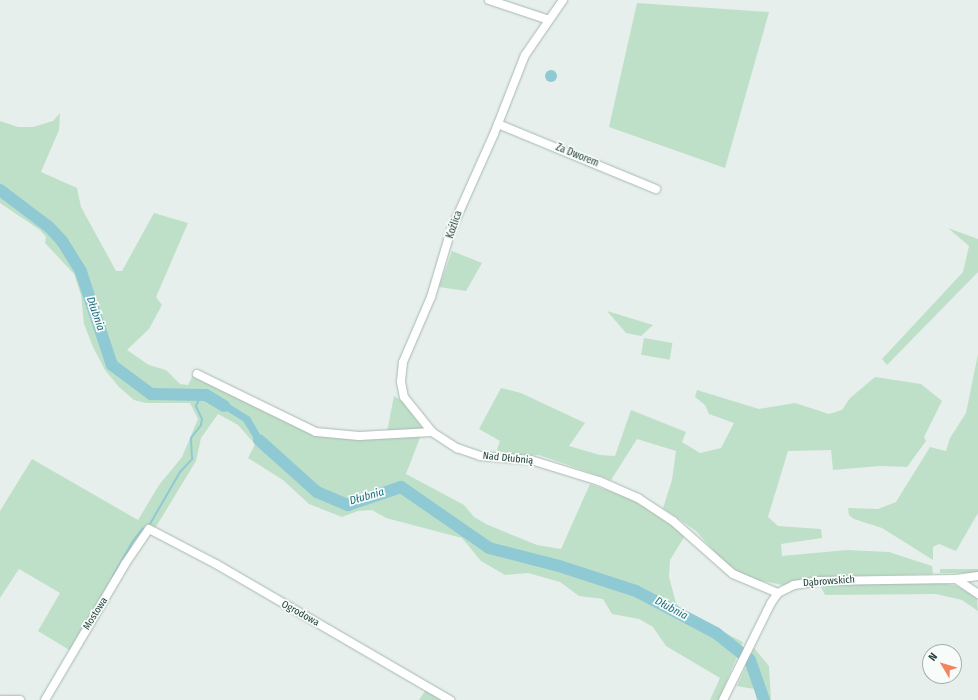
<!DOCTYPE html>
<html>
<head>
<meta charset="utf-8">
<style>
  body { margin:0 }
  #map { position:relative; width:978px; height:700px; overflow:hidden; background:#e6efeb; font-family:"Fira Sans Condensed",sans-serif }
  div>[style] { position:absolute }
  .green>* { inset:0; background:#bfe0c8; transform-origin:0 0 }
  .water>* { inset:0; background:#8ec9d4 }
  .round { border-radius:50% }
  .stream>* { height:2px; margin:-1px; padding:0 1px; transform-origin:1px; border-radius:1px; background:#8ec9d4 }
  .river>* { height:12px; margin:-6px; padding:0 6px; transform-origin:6px; border-radius:6px; background:#8ec9d4 }
  .roads { filter:drop-shadow(0 0 1px #a8b8b2) drop-shadow(0 0 1px #a8b8b2) }
  .minor>* { height:8px; margin:-4px; padding:0 4px; transform-origin:4px; border-radius:4px; background:#fff }
  span { translate:-50% -50%; white-space:nowrap; text-align:center; line-height:1.15; -webkit-text-stroke:3.5px #f7fbf9; paint-order:stroke }
  .street-label { font-size:10px; color:#24423a }
  .water-label { font-size:11px; color:#1c6f80; font-style:italic }
  .north { position:absolute; left:922px; top:644px; width:40px; height:40px; box-sizing:border-box; background:#f7fbf9; border:1px solid #a3b1ad; border-radius:50%; rotate:308deg; font-size:11px; font-weight:700; line-height:16px; text-align:center; color:#24423a }
  .north::after { content:''; display:block; margin:auto; width:14px; height:18px; background:#f4845f; clip-path:polygon(50% 0,100% 100%,50% 72%,0 100%) }
</style>
</head>
<body>
<div id="map">
  <div class="green">
    <i style="clip-path:polygon(637px 3px,769px 12px,725px 168px,609px 127px)"></i>
    <i style="clip-path:polygon(60px 113px,59px 130px,41px 172px,77px 188px,81px 207px,116px 271px,122px 271px,154px 213px,188px 223px,156px 297px,162px 305px,149px 329px,127px 350px,149px 365px,166px 370px,180px 384px,188px 385px,193px 375px,315px 435px,421px 435px,406px 474px,464px 505px,474px 517px,488px 525px,537px 545px,561px 549px,590px 484px,631px 499px,686px 534px,670px 560px,669px 577px,676px 603px,683px 612px,743px 642px,719px 700px,710px 700px,720px 678px,666px 646px,653px 627px,639px 619px,612px 614px,603px 599px,579px 596px,560px 582px,528px 573px,505px 575px,481px 561px,462px 538px,386px 518px,372px 510px,358px 511px,342px 517px,309px 504px,283px 480px,248px 458px,255px 444px,238px 425px,218px 414px,201px 438px,196px 461px,154px 530px,148px 526px,71px 651px,38px 631px,60px 593px,19px 569px,0 598px,0 511px,32px 459px,138px 520px,159px 485px,182px 457px,198px 419px,190px 403px,146px 403px,134px 400px,119px 387px,105px 370px,93px 347px,84px 324px,81px 295px,74px 274px,45px 243px,46px 237px,40px 230px,0 203px,0 121px,18px 127px,33px 127px,53px 121px)"></i>
    <i style="clip-path:polygon(948px 228px,978px 239px,978px 272px,887px 365px,882px 359px,963px 272px,969px 246px)"></i>
    <i style="clip-path:polygon(452px 251px,482px 263px,466px 291px,439px 287px)"></i>
    <i style="clip-path:polygon(607px 311px,653px 325px,641px 336px,626px 333px)"></i>
    <i style="left:644px;top:338px;width:29px;height:17px;rotate:10deg"></i>
    <i style="clip-path:polygon(978px 354px,978px 513px,956px 551px,939px 544px,933px 547px,933px 560px,882px 528px,854px 519px,849px 515px,848px 508px,878px 509px,896px 502px,930px 447px,946px 451px,950px 438px,966px 413px)"></i>
    <i style="clip-path:polygon(875px 377px,921px 384px,942px 401px,924px 437px,926px 441px,907px 467px,880px 466px,833px 470px,831px 450px,788px 451px,768px 517px,778px 526px,821px 529px,822px 538px,781px 544px,782px 556px,847px 550px,889px 552px,932px 566px,933px 574px,813px 577px,783px 585px,756px 580px,729px 568px,696px 531px,663px 508px,672px 480px,676px 451px,637px 439px,611px 480px,539px 455px,495px 455px,500px 441px,479px 429px,501px 388px,521px 393px,585px 423px,569px 446px,600px 455px,615px 456px,631px 410px,686px 432px,682px 442px,700px 453px,721px 448px,734px 423px,709px 414px,705px 405px,695px 397px,697px 390px,759px 409px,795px 403px,829px 414px,842px 410px,850px 398px)"></i>
    <i style="clip-path:polygon(394px 396px,402px 401px,423px 429px,387px 432px)"></i>
    <i style="left:978px;top:569px;width:4px;height:38px;rotate:90deg"></i>
    <i style="clip-path:polygon(932px 582px,955px 585px,977px 597px,978px 611px,962px 600px,936px 594px,825px 595px,820px 585px)"></i>
    <i style="clip-path:polygon(754px 648px,769px 666px,771px 700px,757px 700px,754px 689px,737px 686px)"></i>
    <i style="clip-path:polygon(427px 688px,445px 700px,419px 700px)"></i>
  </div>
  <div class="water">
    <i class="round" style="left:545px;top:70px;width:12px;height:12px"></i>
    <i style="clip-path:polygon(213px 394px,250px 417px,262px 438px,272px 447px,270px 455px,258px 445px,243px 421px,209px 400px)"></i>
  </div>
  <div class="stream">
    <i style="left:150px;top:524px;width:60px;rotate:-60deg"></i>
    <i style="left:180px;top:472px;width:18px;rotate:-47deg"></i>
    <i style="left:192px;top:459px;width:21px;rotate:-93deg"></i>
    <i style="left:191px;top:438px;width:16px;rotate:-52deg"></i>
    <i style="left:201px;top:425px;width:6px;rotate:-81deg"></i>
    <i style="left:202px;top:419px;width:14px;rotate:-115deg"></i>
    <i style="left:196px;top:406px;width:12px;rotate:-66deg"></i>
    <i style="left:113px;top:576px;width:40px;rotate:-60.3deg"></i>
    <i style="left:133px;top:541px;width:16px;rotate:-52deg"></i>
  </div>
  <div class="river">
    <i style="left:0;top:190px;width:61px;rotate:37.1deg"></i>
    <i style="left:49px;top:227px;width:19px;rotate:47deg"></i>
    <i style="left:62px;top:241px;width:36px;rotate:58deg"></i>
    <i style="left:81px;top:272px;width:98px;rotate:71.6deg"></i>
    <i style="left:112px;top:365px;width:49px;rotate:36.6deg"></i>
    <i style="left:151px;top:394px;width:55px;rotate:1deg"></i>
    <i style="left:206px;top:395px;width:21px;rotate:31deg"></i>
    <i style="left:259px;top:440px;width:78px;rotate:41.9deg"></i>
    <i style="left:317px;top:492px;width:34px;rotate:23deg"></i>
    <i style="left:348px;top:505px;width:56px;rotate:-18.8deg"></i>
    <i style="left:401px;top:487px;width:107px;rotate:34.7deg"></i>
    <i style="left:489px;top:548px;width:72px;rotate:14.4deg"></i>
    <i style="left:559px;top:566px;width:81px;rotate:18deg"></i>
    <i style="left:636px;top:591px;width:90px;rotate:27.7deg"></i>
    <i style="left:716px;top:633px;width:43px;rotate:38.5deg"></i>
    <i style="left:750px;top:660px;width:42px;rotate:70.7deg"></i>
  </div>
  <div class="roads">
    <div class="minor">
      <i style="left:489px;top:0;width:63px;rotate:18.4deg"></i>
      <i style="left:563px;top:0;width:67px;rotate:124.6deg"></i>
      <i style="left:525px;top:55px;width:85px;rotate:111.4deg"></i>
      <i style="left:494px;top:134px;width:105px;rotate:114.1deg"></i>
      <i style="left:451px;top:230px;width:70px;rotate:106.6deg"></i>
      <i style="left:431px;top:297px;width:71px;rotate:113.3deg"></i>
      <i style="left:403px;top:362px;width:20px;rotate:96deg"></i>
      <i style="left:401px;top:382px;width:15px;rotate:79deg"></i>
      <i style="left:404px;top:397px;width:45px;rotate:51.3deg"></i>
      <i style="left:432px;top:432px;width:30px;rotate:33deg"></i>
      <i style="left:457px;top:448px;width:24px;rotate:19deg"></i>
      <i style="left:480px;top:456px;width:51px;rotate:4.5deg"></i>
      <i style="left:531px;top:460px;width:71px;rotate:17.2deg"></i>
      <i style="left:599px;top:481px;width:43px;rotate:23.6deg"></i>
      <i style="left:638px;top:498px;width:42px;rotate:33.3deg"></i>
      <i style="left:673px;top:521px;width:80px;rotate:41.5deg"></i>
      <i style="left:733px;top:574px;width:49px;rotate:22.9deg"></i>
      <i style="left:498px;top:124px;width:171px;rotate:22.4deg"></i>
      <i style="left:197px;top:374px;width:132px;rotate:26deg"></i>
      <i style="left:316px;top:432px;width:43px;rotate:5.3deg"></i>
      <i style="left:359px;top:436px;width:73px;rotate:-3.1deg"></i>
      <i style="left:956px;top:579px;width:27px;rotate:34deg"></i>
      <i style="left:1px;top:700px;width:19px"></i>
      <i style="left:45px;top:700px;width:158px;rotate:-59.5deg"></i>
      <i style="left:125px;top:564px;width:42px;rotate:-55.6deg"></i>
      <i style="left:149px;top:529px;width:76px;rotate:27.6deg"></i>
      <i style="left:216px;top:564px;width:271px;rotate:30.2deg"></i>
      <i style="left:723px;top:700px;width:108px;rotate:-63.7deg"></i>
      <i style="left:771px;top:603px;width:12px;rotate:-55deg"></i>
      <i style="left:778px;top:593px;width:18px;rotate:-27deg"></i>
      <i style="left:794px;top:585px;width:24px;rotate:-9deg"></i>
      <i style="left:818px;top:581px;width:138px;rotate:-0.8deg"></i>
      <i style="left:956px;top:579px;width:22px;rotate:-8deg"></i>
    </div>
  </div>
  <div class="street-label">
    <span style="left:577px;top:156px;rotate:22deg">Za Dworem</span>
    <span style="left:455px;top:225px;rotate:-71deg">Koźlica</span>
    <span style="left:508px;top:459px;rotate:6deg">Nad Dłubnią</span>
    <span style="left:829px;top:582px;rotate:-4deg">Dąbrowskich</span>
    <span style="left:96px;top:614px;rotate:-58deg">Mostowa</span>
    <span style="left:300px;top:614px;rotate:29deg">Ogrodowa</span>
  </div>
  <div class="water-label">
    <span style="left:95px;top:314px;rotate:71deg">Dłubnia</span>
    <span style="left:367px;top:497px;rotate:-16deg">Dłubnia</span>
    <span style="left:671px;top:609px;rotate:28deg">Dłubnia</span>
  </div>
  <div class="north">N</div>
</div>
</body>
</html>
